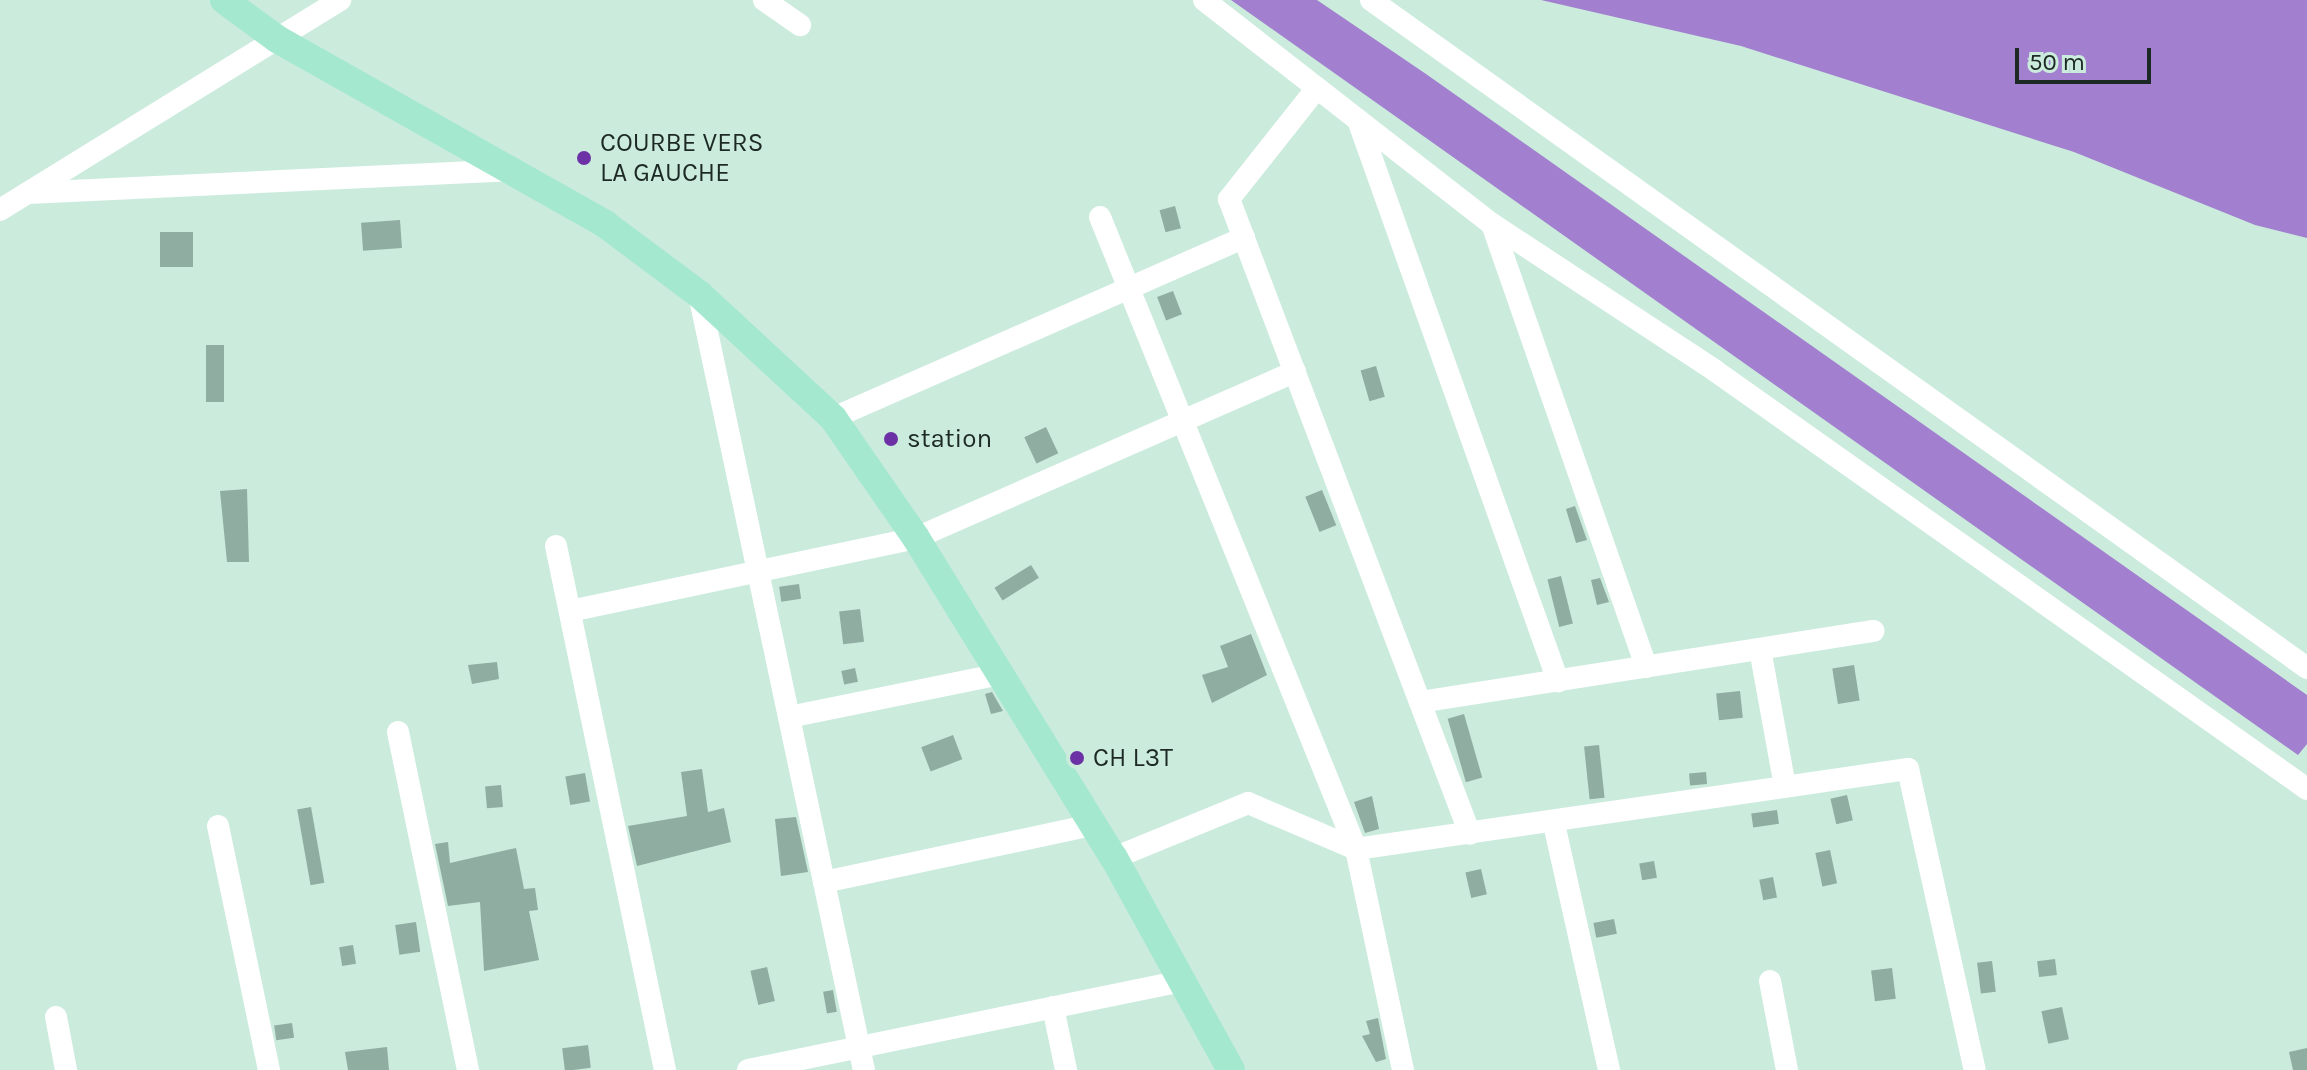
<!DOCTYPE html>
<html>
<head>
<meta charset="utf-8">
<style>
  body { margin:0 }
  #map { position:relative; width:2307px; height:1070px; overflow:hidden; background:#cbebdd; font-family:Karla,sans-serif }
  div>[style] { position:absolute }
  .water>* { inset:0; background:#a280cf }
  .building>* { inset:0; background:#8fada0; transform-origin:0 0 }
  .minor>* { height:22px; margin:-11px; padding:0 11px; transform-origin:11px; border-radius:11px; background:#fff }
  .major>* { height:28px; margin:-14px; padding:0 14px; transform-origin:14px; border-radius:14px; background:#a4e8d0 }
  .dots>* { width:22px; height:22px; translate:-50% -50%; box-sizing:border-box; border:4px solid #cbebdd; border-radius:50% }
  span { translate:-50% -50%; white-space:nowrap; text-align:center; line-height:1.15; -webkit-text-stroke:7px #cbebdd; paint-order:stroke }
  .poi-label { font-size:26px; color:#1d2924 }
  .left { translate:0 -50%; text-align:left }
  .scale { position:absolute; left:2015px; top:48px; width:136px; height:36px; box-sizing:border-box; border:4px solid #1d2924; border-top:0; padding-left:10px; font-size:24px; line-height:28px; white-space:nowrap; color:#1d2924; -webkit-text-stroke:6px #cbebdd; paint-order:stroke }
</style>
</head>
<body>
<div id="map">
  <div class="water">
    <i style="clip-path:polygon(1231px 0,1317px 0,1426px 74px,2307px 695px,2307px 744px,2298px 755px)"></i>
    <i style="clip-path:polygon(1541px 0,2307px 0,2307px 238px,2255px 225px,2074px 152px,1741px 46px)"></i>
  </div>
  <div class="building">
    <i style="left:1175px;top:206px;width:23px;height:16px;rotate:75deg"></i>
    <i style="left:400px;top:220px;width:28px;height:39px;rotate:86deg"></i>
    <i style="left:160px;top:232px;width:33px;height:35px"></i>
    <i style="left:1173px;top:291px;width:25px;height:17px;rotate:69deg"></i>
    <i style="left:206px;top:345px;width:18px;height:57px"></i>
    <i style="left:1376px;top:366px;width:32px;height:16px;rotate:74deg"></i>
    <i style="left:1046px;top:427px;width:29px;height:24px;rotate:65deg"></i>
    <i style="clip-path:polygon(247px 489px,249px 562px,227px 562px,220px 491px)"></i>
    <i style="left:1322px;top:490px;width:38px;height:18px;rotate:68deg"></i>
    <i style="clip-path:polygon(1575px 506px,1587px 540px,1576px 543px,1566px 509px)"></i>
    <i style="left:1031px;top:565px;width:15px;height:43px;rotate:58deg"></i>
    <i style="left:1561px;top:576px;width:49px;height:14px;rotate:76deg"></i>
    <i style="clip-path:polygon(1600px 578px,1609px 602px,1597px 605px,1591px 580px)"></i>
    <i style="left:799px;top:584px;width:15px;height:20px;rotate:82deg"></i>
    <i style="left:860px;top:609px;width:33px;height:21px;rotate:83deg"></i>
    <i style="clip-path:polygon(1251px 634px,1267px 675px,1212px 703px,1202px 675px,1228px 667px,1220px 646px)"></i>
    <i style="clip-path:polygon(497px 662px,499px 679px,472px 684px,468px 665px)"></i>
    <i style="left:1854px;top:665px;width:36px;height:22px;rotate:81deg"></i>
    <i style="left:855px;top:668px;width:14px;height:14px;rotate:78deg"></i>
    <i style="left:1740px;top:691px;width:27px;height:24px;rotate:84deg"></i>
    <i style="clip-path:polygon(992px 692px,1003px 711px,991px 714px,985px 694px)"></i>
    <i style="left:1464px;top:714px;width:66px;height:17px;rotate:74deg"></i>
    <i style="left:953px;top:735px;width:26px;height:34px;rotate:69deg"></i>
    <i style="left:1599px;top:745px;width:53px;height:15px;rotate:84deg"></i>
    <i style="clip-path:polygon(702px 769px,708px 812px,724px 808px,731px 842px,637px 866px,628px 826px,687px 816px,681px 772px)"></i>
    <i style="left:1706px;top:772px;width:12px;height:17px;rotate:85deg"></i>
    <i style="left:585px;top:773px;width:29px;height:20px;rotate:80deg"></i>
    <i style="left:501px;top:785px;width:22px;height:16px;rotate:85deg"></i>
    <i style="left:1847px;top:795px;width:26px;height:17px;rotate:77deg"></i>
    <i style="clip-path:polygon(1372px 796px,1379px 829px,1365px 833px,1354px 802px)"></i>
    <i style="left:311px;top:807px;width:77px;height:14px;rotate:80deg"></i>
    <i style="left:1777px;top:810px;width:14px;height:26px;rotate:82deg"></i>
    <i style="clip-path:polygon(796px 817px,808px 872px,781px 876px,775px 819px)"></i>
    <i style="clip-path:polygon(448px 842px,450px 863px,516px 848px,524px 889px,535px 888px,538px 910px,529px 911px,539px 960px,484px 971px,480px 902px,448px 906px,435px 844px)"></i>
    <i style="left:1830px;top:850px;width:34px;height:15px;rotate:78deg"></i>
    <i style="left:1654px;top:861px;width:17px;height:15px;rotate:80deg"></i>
    <i style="left:1481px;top:869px;width:26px;height:16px;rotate:77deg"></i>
    <i style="left:1773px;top:877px;width:21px;height:14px;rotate:79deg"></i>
    <i style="left:1614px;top:919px;width:15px;height:21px;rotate:79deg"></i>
    <i style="left:416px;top:922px;width:30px;height:21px;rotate:82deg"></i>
    <i style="left:353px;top:945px;width:19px;height:14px;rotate:81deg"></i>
    <i style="left:2055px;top:959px;width:16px;height:18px;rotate:83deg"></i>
    <i style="left:1992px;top:961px;width:31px;height:15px;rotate:83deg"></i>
    <i style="left:767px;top:967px;width:35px;height:17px;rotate:77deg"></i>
    <i style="left:1892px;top:968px;width:31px;height:21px;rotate:83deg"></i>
    <i style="left:833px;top:990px;width:22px;height:10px;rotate:80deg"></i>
    <i style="left:2062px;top:1007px;width:33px;height:21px;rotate:78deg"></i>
    <i style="clip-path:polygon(1378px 1018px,1386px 1059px,1376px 1062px,1362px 1036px,1370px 1034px,1366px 1021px)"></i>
    <i style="left:292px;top:1023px;width:15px;height:18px;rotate:82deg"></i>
    <i style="left:588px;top:1045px;width:23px;height:26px;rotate:83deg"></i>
    <i style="clip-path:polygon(387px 1047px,389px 1070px,348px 1070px,345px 1052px)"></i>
    <i style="clip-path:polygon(2307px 1048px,2307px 1070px,2293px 1070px,2289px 1052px)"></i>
  </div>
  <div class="minor">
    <i style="left:764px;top:0;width:44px;rotate:34.8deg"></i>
    <i style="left:1204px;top:0;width:365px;rotate:37.9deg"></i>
    <i style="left:1492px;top:224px;width:266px;rotate:33.3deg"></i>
    <i style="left:1714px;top:370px;width:726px;rotate:35.24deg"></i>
    <i style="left:1371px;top:0;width:1150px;rotate:35.51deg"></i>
    <i style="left:1317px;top:88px;width:142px;rotate:128.4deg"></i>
    <i style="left:1229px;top:199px;width:679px;rotate:69.22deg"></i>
    <i style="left:1358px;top:120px;width:596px;rotate:70.38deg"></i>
    <i style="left:28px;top:193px;width:483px;rotate:-2.7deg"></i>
    <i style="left:0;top:210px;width:400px;rotate:-31.7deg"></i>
    <i style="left:1100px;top:217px;width:682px;rotate:67.95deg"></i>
    <i style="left:1356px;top:849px;width:226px;rotate:78deg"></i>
    <i style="left:1492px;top:224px;width:469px;rotate:70.8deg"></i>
    <i style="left:699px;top:294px;width:793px;rotate:78deg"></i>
    <i style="left:833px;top:418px;width:449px;rotate:-23.7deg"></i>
    <i style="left:556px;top:546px;width:535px;rotate:78.25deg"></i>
    <i style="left:570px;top:611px;width:354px;rotate:-11.9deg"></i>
    <i style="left:916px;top:538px;width:414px;rotate:-23.7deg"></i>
    <i style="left:1760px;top:649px;width:140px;rotate:79.7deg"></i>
    <i style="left:1420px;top:702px;width:459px;rotate:-8.9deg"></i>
    <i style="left:789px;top:717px;width:216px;rotate:-11.5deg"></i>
    <i style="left:398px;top:732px;width:345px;rotate:78.3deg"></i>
    <i style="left:1554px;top:824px;width:252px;rotate:77.4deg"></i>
    <i style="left:218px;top:826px;width:249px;rotate:78.2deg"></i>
    <i style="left:1114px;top:858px;width:145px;rotate:-22.3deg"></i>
    <i style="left:1248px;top:803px;width:117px;rotate:23.1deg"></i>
    <i style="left:1356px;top:849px;width:558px;rotate:-8.25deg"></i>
    <i style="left:1908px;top:769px;width:308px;rotate:77.5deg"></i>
    <i style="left:824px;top:882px;width:275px;rotate:-12deg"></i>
    <i style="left:1770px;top:981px;width:91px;rotate:79.2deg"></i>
    <i style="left:1053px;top:1007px;width:64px;rotate:78.3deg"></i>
    <i style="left:56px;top:1017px;width:54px;rotate:79.3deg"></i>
    <i style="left:748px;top:1070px;width:443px;rotate:-11.6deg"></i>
  </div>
  <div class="major">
    <i style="left:224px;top:0;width:66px;rotate:36.3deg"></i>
    <i style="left:277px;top:39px;width:377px;rotate:29.4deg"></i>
    <i style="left:605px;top:224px;width:117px;rotate:36.7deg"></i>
    <i style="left:699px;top:294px;width:183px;rotate:42.8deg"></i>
    <i style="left:833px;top:418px;width:146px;rotate:55.3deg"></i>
    <i style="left:916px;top:538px;width:376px;rotate:58.3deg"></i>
    <i style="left:1114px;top:858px;width:242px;rotate:61.1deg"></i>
  </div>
  <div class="dots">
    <i style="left:584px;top:158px;background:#6d31a6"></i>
    <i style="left:891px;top:439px;background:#6d31a6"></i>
    <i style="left:1077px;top:758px;background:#6d31a6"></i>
  </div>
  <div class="poi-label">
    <span class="left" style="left:600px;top:158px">COURBE VERS<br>LA GAUCHE</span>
    <span class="left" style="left:907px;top:439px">station</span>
    <span class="left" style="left:1093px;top:758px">CH L3T</span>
  </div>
  <div class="scale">50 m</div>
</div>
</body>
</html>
